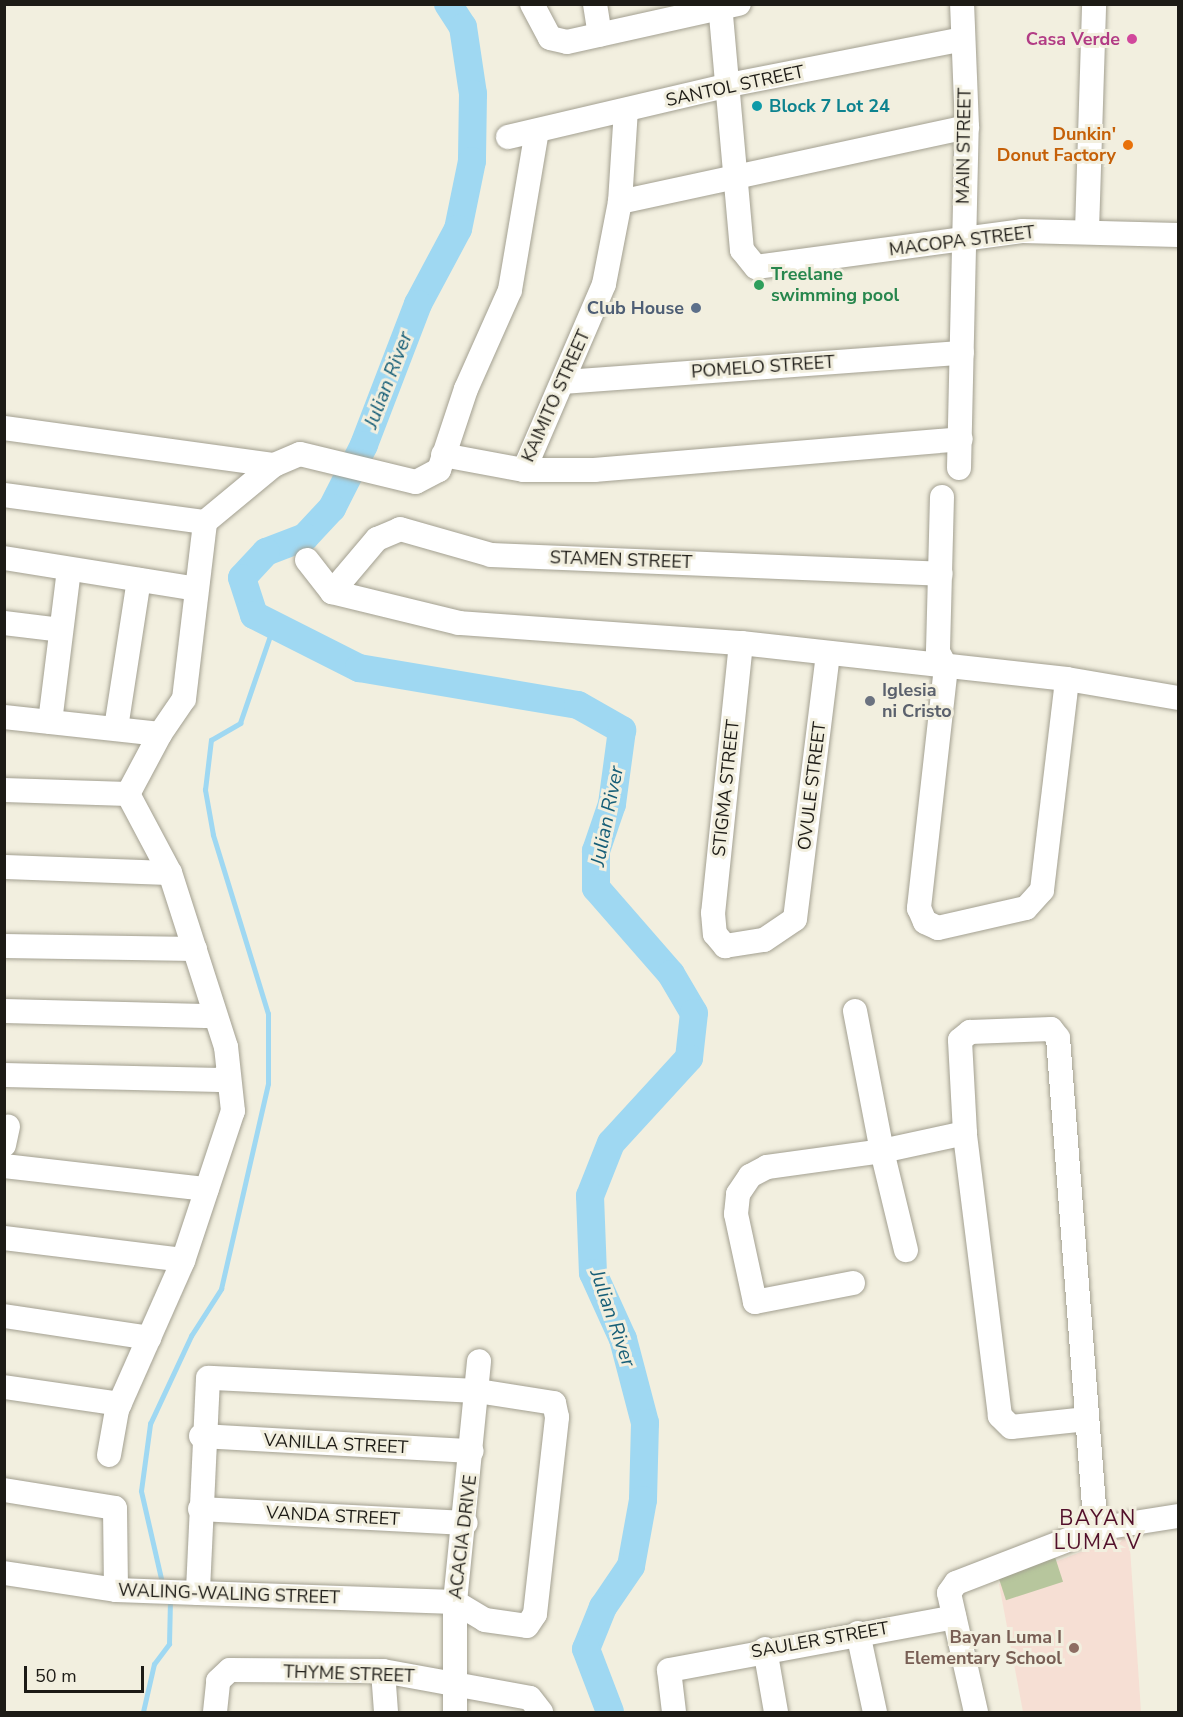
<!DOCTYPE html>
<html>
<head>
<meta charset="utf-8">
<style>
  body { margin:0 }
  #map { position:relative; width:1183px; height:1717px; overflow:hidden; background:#f2efdf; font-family:"Nunito Sans",sans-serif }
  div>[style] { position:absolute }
  .education>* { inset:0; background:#f6dfd4 }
  .green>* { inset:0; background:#b7c69d; transform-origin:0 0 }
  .stream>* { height:4.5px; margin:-2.25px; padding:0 2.25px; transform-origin:2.25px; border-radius:2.25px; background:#9fd8f2 }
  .river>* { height:28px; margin:-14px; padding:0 14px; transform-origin:14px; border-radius:14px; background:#9fd8f2 }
  .roads { filter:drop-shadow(0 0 2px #a3a091) drop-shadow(0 0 2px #a3a091) }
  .minor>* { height:24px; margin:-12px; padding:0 12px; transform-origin:12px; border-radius:12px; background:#fff }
  .dots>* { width:16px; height:16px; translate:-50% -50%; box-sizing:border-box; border:3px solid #f2efdf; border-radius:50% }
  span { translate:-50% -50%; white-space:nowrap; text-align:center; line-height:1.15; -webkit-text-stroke:6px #f2efdf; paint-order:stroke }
  .hotel-label { font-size:18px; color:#b23c85; font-weight:700 }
  .right { translate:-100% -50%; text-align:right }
  .street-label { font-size:18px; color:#1d1b16 }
  .culture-label { font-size:18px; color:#0d838f; font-weight:700 }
  .left { translate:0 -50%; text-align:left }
  .food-label { font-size:18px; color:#c56008; font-weight:700 }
  .leisure-label { font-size:18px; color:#27864d; font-weight:700 }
  .service-label { font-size:18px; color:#4e5e75; font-weight:700 }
  .worship-label { font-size:18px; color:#5b616d; font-weight:700 }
  .education-label { font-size:18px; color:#785e54; font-weight:700 }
  .water-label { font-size:20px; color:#165e77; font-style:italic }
  .quarter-label { font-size:21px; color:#520f2a; letter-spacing:1.5px }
  .frame { position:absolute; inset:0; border:6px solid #1d1b16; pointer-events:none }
  .scale { position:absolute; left:24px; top:1666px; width:120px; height:27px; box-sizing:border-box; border:3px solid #1d1b16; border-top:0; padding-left:8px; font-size:18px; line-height:21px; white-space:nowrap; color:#1d1b16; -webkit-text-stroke:4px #f2efdf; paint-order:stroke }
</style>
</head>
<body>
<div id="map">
  <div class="education">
    <i style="clip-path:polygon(1129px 1533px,1141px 1712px,1023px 1712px,999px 1584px)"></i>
  </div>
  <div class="green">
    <i style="left:1055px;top:1557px;width:26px;height:60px;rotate:72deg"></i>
  </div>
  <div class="stream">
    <i style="left:162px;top:1583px;width:94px;rotate:-102.9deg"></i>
    <i style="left:141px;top:1491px;width:68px;rotate:-82.3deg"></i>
    <i style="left:150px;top:1424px;width:97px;rotate:-65deg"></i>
    <i style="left:191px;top:1336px;width:56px;rotate:-57.4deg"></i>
    <i style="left:221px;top:1289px;width:210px;rotate:-77.1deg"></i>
    <i style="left:268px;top:1084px;width:70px;rotate:-90deg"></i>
    <i style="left:268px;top:1014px;width:187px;rotate:-107.1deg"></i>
    <i style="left:213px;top:835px;width:46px;rotate:-100.1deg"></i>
    <i style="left:205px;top:790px;width:50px;rotate:-83.2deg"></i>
    <i style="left:211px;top:740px;width:34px;rotate:-30deg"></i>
    <i style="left:240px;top:723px;width:102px;rotate:-71deg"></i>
    <i style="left:143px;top:1712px;width:49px;rotate:-77.1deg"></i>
    <i style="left:154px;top:1664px;width:25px;rotate:-53deg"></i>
    <i style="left:169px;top:1644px;width:45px;rotate:-88.7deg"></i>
  </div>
  <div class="river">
    <i style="left:448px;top:4px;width:27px;rotate:57deg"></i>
    <i style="left:463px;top:27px;width:68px;rotate:81.5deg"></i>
    <i style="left:473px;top:94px;width:67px;rotate:90.9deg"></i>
    <i style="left:472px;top:161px;width:69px;rotate:101.6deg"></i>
    <i style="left:458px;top:229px;width:85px;rotate:118.1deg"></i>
    <i style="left:418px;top:304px;width:151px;rotate:111deg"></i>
    <i style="left:364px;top:445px;width:71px;rotate:116.9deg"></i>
    <i style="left:332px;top:508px;width:40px;rotate:133deg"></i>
    <i style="left:305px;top:537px;width:42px;rotate:159deg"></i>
    <i style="left:266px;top:552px;width:35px;rotate:133deg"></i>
    <i style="left:242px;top:578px;width:39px;rotate:72deg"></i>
    <i style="left:254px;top:615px;width:118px;rotate:26.8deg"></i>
    <i style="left:359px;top:668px;width:222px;rotate:9.6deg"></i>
    <i style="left:578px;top:705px;width:51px;rotate:29.6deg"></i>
    <i style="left:622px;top:730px;width:75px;rotate:97.7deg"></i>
    <i style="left:612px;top:804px;width:50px;rotate:108.8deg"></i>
    <i style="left:596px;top:851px;width:37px;rotate:90deg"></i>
    <i style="left:596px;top:888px;width:114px;rotate:48.9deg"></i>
    <i style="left:671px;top:974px;width:45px;rotate:59.5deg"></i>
    <i style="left:694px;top:1013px;width:45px;rotate:96.3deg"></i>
    <i style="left:689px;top:1058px;width:115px;rotate:132.5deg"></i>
    <i style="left:611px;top:1143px;width:57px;rotate:111.6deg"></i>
    <i style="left:590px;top:1196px;width:77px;rotate:87.8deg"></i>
    <i style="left:593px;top:1273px;width:72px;rotate:65.6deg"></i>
    <i style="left:623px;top:1339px;width:87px;rotate:75.3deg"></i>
    <i style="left:645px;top:1423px;width:77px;rotate:91.5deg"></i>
    <i style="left:643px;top:1500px;width:67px;rotate:100.3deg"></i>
    <i style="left:631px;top:1566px;width:50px;rotate:124.3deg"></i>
    <i style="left:603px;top:1607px;width:45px;rotate:112deg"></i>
    <i style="left:586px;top:1649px;width:67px;rotate:69.1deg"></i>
  </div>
  <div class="roads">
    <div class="minor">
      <i style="left:532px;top:4px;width:38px;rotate:62deg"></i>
      <i style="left:550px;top:38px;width:17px;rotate:13deg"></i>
      <i style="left:567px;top:42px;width:176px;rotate:-12.5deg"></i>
      <i style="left:595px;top:4px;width:31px;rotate:81deg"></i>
      <i style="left:720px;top:4px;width:247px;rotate:84.9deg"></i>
      <i style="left:742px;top:250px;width:22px;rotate:51deg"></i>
      <i style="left:756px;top:267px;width:268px;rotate:-7.7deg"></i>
      <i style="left:1022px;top:231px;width:156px;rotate:1.5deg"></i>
      <i style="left:508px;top:137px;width:227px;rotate:-13.2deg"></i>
      <i style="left:729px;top:85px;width:238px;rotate:-11.1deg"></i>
      <i style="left:620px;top:202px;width:355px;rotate:-12.2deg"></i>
      <i style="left:1087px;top:231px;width:227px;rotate:-88.2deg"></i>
      <i style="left:564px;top:382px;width:399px;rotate:-4.2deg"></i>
      <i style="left:4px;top:428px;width:273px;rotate:7.8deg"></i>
      <i style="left:443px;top:455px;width:82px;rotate:10.5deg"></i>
      <i style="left:524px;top:470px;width:70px"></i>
      <i style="left:594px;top:470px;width:368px;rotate:-4.8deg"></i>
      <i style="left:959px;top:468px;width:341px;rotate:-88.7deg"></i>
      <i style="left:967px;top:127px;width:123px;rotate:-92.3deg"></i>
      <i style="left:524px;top:470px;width:202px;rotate:-66.7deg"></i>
      <i style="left:604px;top:284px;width:84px;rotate:-79deg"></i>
      <i style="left:620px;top:202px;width:92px;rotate:-86.3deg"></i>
      <i style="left:4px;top:495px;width:203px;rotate:7.7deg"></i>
      <i style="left:942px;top:497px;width:155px;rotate:91.5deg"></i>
      <i style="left:938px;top:652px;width:17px;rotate:62deg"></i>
      <i style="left:4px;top:558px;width:195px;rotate:9.1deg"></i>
      <i style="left:307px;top:560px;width:41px;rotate:52deg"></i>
      <i style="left:332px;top:592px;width:131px;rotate:13.7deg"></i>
      <i style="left:459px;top:623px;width:283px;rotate:4.1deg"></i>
      <i style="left:741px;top:643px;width:328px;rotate:6.3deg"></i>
      <i style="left:1067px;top:679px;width:113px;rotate:9.7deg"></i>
      <i style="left:332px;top:592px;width:70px;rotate:-49.7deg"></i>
      <i style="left:377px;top:539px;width:25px;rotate:-23deg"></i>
      <i style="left:400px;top:529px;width:95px;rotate:15.9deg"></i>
      <i style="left:491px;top:555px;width:450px;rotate:2.4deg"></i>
      <i style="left:4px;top:623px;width:57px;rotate:7deg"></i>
      <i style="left:741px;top:643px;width:271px;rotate:95.9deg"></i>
      <i style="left:713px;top:913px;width:21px;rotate:85deg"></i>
      <i style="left:715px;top:934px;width:16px;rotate:50deg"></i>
      <i style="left:725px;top:946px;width:39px;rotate:-9deg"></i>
      <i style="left:764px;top:940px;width:37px;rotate:-34deg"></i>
      <i style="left:795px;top:919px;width:268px;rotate:-82.9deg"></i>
      <i style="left:946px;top:667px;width:243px;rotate:96.4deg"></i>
      <i style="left:919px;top:908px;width:15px;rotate:67deg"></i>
      <i style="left:925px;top:922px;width:14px;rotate:25deg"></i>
      <i style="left:938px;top:928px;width:90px;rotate:-12.8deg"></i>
      <i style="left:1026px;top:908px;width:24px;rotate:-48deg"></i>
      <i style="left:1042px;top:890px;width:212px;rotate:-83.2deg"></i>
      <i style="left:4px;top:717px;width:157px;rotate:6.2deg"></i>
      <i style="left:160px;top:734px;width:42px;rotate:-55.6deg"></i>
      <i style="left:184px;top:699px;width:178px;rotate:-83.2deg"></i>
      <i style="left:205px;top:522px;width:89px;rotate:-39.6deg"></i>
      <i style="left:274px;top:465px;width:28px;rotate:-23deg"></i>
      <i style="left:300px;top:454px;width:119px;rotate:13.6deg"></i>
      <i style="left:416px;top:482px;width:26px;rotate:-28deg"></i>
      <i style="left:439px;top:470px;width:85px;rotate:-71.6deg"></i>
      <i style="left:466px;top:389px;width:108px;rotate:-66deg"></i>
      <i style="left:510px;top:290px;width:161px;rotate:-80.4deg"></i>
      <i style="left:50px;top:722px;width:154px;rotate:-82.9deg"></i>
      <i style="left:116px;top:728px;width:150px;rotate:-81.2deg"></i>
      <i style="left:4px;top:790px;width:124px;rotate:1.8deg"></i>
      <i style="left:4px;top:867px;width:166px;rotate:2.1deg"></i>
      <i style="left:4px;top:946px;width:191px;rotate:0.9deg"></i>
      <i style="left:4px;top:1011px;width:211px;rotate:1.4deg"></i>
      <i style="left:855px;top:1011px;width:143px;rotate:79.1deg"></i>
      <i style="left:882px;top:1151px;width:85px;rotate:-12.2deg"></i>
      <i style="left:4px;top:1075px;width:216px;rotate:1.3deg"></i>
      <i style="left:220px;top:1080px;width:9px;rotate:-41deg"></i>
      <i style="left:4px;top:1145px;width:19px;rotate:-78deg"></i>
      <i style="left:4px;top:1166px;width:204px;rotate:6.5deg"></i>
      <i style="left:4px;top:1238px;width:180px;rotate:7deg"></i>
      <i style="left:853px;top:1283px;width:100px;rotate:169deg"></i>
      <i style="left:755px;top:1302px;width:90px;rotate:-102.2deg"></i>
      <i style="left:736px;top:1214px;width:20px;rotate:-84deg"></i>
      <i style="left:738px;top:1194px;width:22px;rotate:-56deg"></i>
      <i style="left:750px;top:1176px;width:19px;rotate:-28deg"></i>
      <i style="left:767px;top:1167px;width:116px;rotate:-7.9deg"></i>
      <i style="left:882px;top:1151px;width:102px;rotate:76.4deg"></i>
      <i style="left:4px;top:1316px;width:147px;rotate:8.6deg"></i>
      <i style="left:4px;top:1387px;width:117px;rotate:8.3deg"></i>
      <i style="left:1087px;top:1419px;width:76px;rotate:174deg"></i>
      <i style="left:1011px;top:1427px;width:16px;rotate:-135deg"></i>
      <i style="left:1000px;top:1416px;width:285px;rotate:-97.1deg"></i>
      <i style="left:965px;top:1133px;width:93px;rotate:-93.1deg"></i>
      <i style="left:960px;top:1040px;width:13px;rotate:-39deg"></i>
      <i style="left:970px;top:1032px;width:81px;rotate:-2.1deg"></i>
      <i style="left:1051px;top:1029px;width:11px;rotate:52deg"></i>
      <i style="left:1058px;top:1038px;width:492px;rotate:85.6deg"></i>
      <i style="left:201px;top:1436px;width:271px;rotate:3.2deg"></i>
      <i style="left:109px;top:1455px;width:46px;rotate:-79.9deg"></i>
      <i style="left:117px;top:1410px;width:163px;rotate:-66.1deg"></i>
      <i style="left:183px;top:1261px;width:158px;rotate:-71.6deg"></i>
      <i style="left:233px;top:1111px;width:64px;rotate:-96.2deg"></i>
      <i style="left:226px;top:1047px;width:183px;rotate:-107.8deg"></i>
      <i style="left:170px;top:873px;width:89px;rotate:-118deg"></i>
      <i style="left:128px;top:794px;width:68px;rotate:-61.9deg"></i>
      <i style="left:4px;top:1490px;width:112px;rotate:9.2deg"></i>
      <i style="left:115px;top:1508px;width:82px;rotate:89.3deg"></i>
      <i style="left:200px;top:1509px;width:266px;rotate:3deg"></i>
      <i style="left:4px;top:1573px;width:113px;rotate:8.6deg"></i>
      <i style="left:116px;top:1590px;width:82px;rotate:2.1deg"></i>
      <i style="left:198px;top:1593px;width:257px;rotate:2deg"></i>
      <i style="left:455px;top:1602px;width:35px;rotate:31deg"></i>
      <i style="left:485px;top:1620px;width:42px;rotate:8.1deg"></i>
      <i style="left:527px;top:1626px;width:14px;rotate:-56deg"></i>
      <i style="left:535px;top:1614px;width:198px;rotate:-83.6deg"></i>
      <i style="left:557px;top:1417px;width:14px;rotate:-102deg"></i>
      <i style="left:554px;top:1403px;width:78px;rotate:-171.1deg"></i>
      <i style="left:477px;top:1391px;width:269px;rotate:-177.2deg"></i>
      <i style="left:208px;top:1378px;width:215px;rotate:92.7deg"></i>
      <i style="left:858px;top:1633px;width:81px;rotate:77.9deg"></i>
      <i style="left:765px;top:1649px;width:64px;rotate:80.1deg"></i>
      <i style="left:383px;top:1671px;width:41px;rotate:85.8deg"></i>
      <i style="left:215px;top:1712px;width:31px;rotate:-84deg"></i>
      <i style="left:218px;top:1681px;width:16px;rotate:-43deg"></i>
      <i style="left:230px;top:1670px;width:153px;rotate:0.4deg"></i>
      <i style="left:383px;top:1671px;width:149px;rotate:10.4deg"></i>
      <i style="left:530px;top:1698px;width:18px;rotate:52deg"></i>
      <i style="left:455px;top:1712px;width:110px;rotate:-90deg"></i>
      <i style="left:455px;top:1602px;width:242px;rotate:-84.3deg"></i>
      <i style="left:674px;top:1712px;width:42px;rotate:-96.8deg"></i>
      <i style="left:669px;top:1670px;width:290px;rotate:-10.5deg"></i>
      <i style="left:976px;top:1712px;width:122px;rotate:-102.8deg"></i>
      <i style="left:949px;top:1593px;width:12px;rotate:-55deg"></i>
      <i style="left:956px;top:1583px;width:150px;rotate:-21.1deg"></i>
      <i style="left:1096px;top:1529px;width:83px;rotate:-9deg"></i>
    </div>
  </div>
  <div class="dots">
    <i style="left:1132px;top:39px;background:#d1479c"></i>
    <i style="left:757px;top:106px;background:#0f9aa8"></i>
    <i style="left:1128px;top:145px;background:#e8710a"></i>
    <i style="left:759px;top:285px;background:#2e9e5b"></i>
    <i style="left:696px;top:308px;background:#5c6f8a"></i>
    <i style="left:870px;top:701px;background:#6b7280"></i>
    <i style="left:1074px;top:1648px;background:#8d6e63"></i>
  </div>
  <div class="hotel-label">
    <span class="right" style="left:1120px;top:39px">Casa Verde</span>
  </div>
  <div class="street-label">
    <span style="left:735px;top:86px;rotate:-12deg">SANTOL STREET</span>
    <span style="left:964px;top:146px;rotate:-89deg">MAIN STREET</span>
    <span style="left:962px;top:241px;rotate:-7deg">MACOPA STREET</span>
    <span style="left:763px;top:367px;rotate:-4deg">POMELO STREET</span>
    <span style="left:556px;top:396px;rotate:-66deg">KAIMITO STREET</span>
    <span style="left:621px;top:560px;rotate:2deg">STAMEN STREET</span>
    <span style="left:812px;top:786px;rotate:-83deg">OVULE STREET</span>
    <span style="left:726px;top:788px;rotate:-84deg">STIGMA STREET</span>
    <span style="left:336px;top:1444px;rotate:3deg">VANILLA STREET</span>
    <span style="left:333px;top:1516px;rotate:3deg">VANDA STREET</span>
    <span style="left:463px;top:1537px;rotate:-83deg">ACACIA DRIVE</span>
    <span style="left:229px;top:1594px;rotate:2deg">WALING-WALING STREET</span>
    <span style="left:820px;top:1640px;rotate:-10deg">SAULER STREET</span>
    <span style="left:349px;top:1674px;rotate:2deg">THYME STREET</span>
  </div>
  <div class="culture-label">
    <span class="left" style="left:769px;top:106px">Block 7 Lot 24</span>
  </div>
  <div class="food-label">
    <span class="right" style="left:1116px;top:145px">Dunkin'<br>Donut Factory</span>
  </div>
  <div class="leisure-label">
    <span class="left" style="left:771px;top:285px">Treelane<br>swimming pool</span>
  </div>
  <div class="service-label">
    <span class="right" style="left:684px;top:308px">Club House</span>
  </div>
  <div class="worship-label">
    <span class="left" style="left:882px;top:701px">Iglesia<br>ni Cristo</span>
  </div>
  <div class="education-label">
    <span class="right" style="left:1062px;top:1648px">Bayan Luma I<br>Elementary School</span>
  </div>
  <div class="water-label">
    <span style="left:388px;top:380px;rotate:-69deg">Julian River</span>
    <span style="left:607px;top:816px;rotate:-79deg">Julian River</span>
    <span style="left:613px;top:1318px;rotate:71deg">Julian River</span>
  </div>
  <div class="quarter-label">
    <span style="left:1098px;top:1530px">BAYAN<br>LUMA V</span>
  </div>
  <div class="frame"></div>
  <div class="scale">50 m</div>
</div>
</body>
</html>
